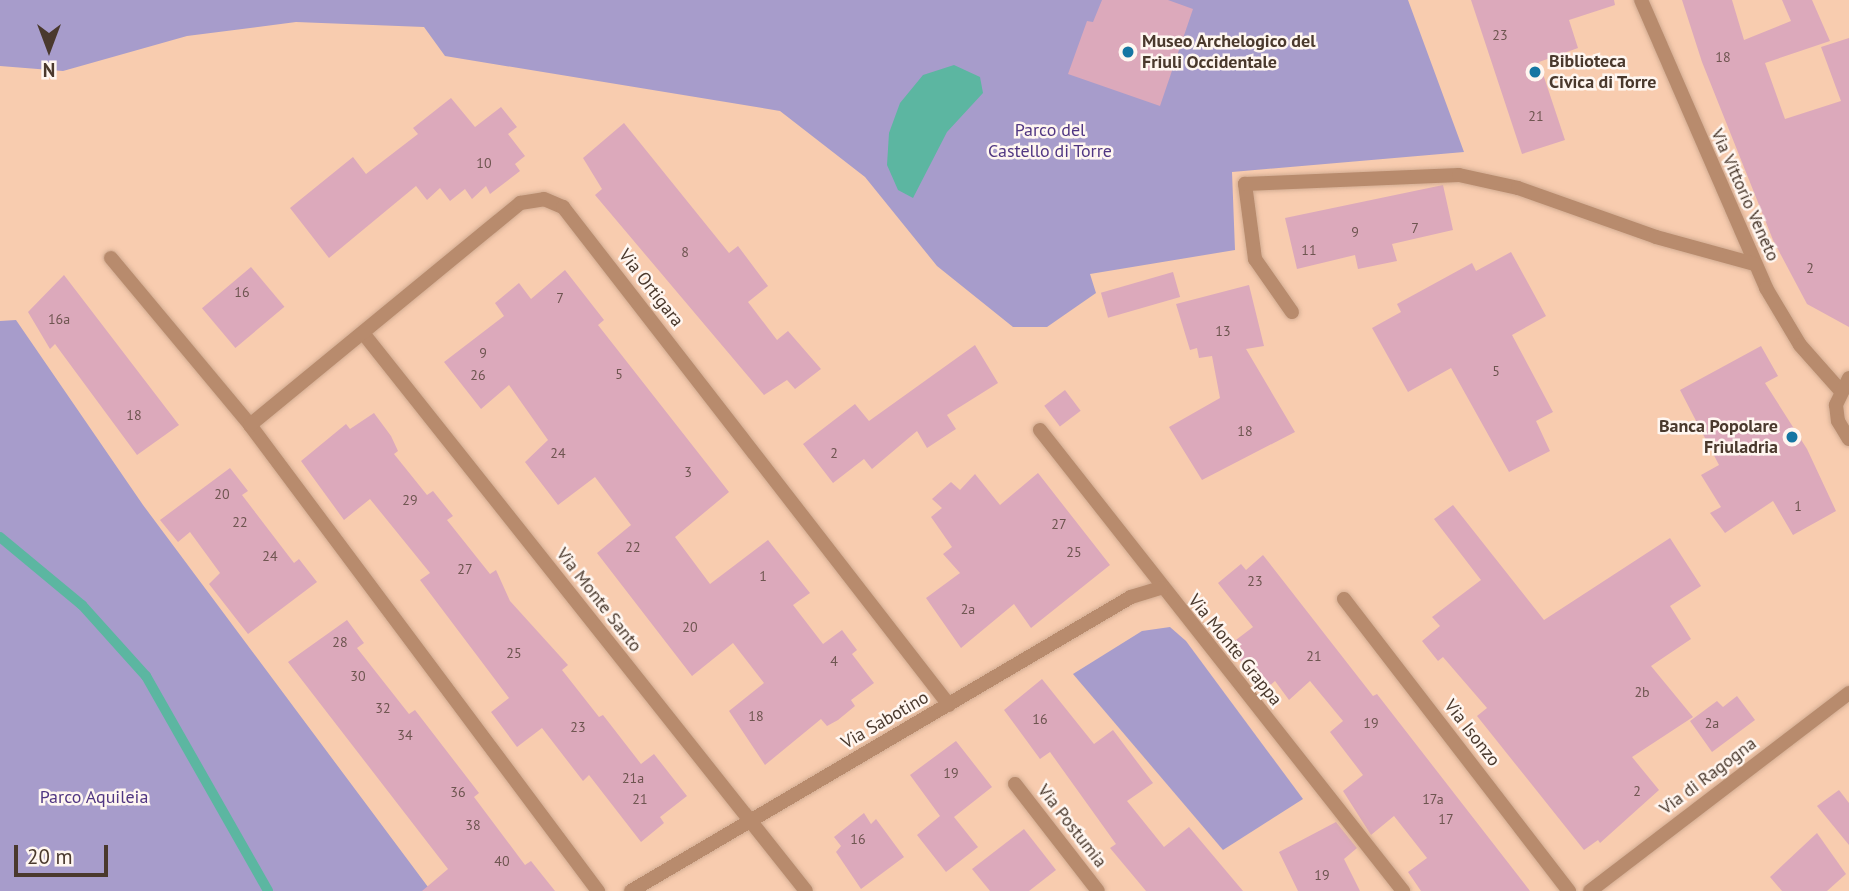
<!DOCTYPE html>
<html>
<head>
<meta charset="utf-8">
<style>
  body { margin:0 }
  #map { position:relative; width:1849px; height:891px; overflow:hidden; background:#f8ccaf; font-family:"PT Sans",sans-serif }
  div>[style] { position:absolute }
  .green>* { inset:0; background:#a79ccb }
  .water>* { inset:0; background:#5cb6a1 }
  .stream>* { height:10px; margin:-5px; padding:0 5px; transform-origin:5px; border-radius:5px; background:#5cb6a1 }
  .building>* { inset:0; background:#dca9bb; transform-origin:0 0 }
  .roads { filter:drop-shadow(0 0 2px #d2ac92) drop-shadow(0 0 2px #d2ac92) }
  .minor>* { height:14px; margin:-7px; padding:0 7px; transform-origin:7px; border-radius:7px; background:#b88b6d }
  .dots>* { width:19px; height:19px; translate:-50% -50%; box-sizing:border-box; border:4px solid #fff6f0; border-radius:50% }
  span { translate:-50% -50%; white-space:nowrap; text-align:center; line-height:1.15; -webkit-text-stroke:5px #fff6f0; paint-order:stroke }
  .number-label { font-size:14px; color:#6e5550 }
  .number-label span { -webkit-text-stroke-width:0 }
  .poi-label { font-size:18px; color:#4a392d; font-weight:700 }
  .left { translate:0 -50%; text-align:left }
  .right { translate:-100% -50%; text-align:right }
  .park-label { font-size:18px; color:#503682 }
  .street-label { font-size:18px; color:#4a392d }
  .north { position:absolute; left:14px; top:14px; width:70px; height:70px; -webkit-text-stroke:5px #fff6f0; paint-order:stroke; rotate:180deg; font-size:19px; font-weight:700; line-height:28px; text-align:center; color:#4a392d }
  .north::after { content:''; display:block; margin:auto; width:24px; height:32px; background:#4a392d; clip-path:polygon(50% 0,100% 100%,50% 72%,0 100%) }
  .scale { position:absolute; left:14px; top:845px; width:94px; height:32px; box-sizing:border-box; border:4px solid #4a392d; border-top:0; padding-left:9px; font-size:21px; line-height:24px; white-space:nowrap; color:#4a392d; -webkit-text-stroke:5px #fff6f0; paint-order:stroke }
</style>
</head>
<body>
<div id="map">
  <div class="green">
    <i style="clip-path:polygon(0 0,1408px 0,1464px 152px,1232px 172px,1235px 250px,1090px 274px,1096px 293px,1047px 327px,1013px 327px,937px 266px,865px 177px,780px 111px,445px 56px,424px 27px,296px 22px,187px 36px,63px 71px,0 66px)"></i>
    <i style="clip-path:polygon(16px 320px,143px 505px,431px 891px,0 891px,0 321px)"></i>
    <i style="clip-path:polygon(1170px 627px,1186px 641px,1303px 799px,1223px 850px,1073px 674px,1142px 631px)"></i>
  </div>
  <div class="water">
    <i style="clip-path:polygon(954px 65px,980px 77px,983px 93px,947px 132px,913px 198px,898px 190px,887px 165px,889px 133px,900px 103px,923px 75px)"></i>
  </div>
  <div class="stream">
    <i style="left:0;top:537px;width:107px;rotate:39.7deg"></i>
    <i style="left:82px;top:605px;width:96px;rotate:48deg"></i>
    <i style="left:146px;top:676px;width:247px;rotate:60.4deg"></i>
  </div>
  <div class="building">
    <i style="clip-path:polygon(1102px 0,1168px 0,1193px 9px,1160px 106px,1068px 74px,1087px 21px,1093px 22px)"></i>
    <i style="clip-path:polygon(1471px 0,1614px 0,1615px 5px,1569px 20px,1578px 48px,1539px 62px,1565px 140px,1522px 154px)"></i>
    <i style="clip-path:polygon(1682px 0,1732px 0,1744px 40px,1791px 21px,1782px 0,1812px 0,1830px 41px,1765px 63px,1785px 119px,1841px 101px,1821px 47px,1849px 38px,1849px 327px,1807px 304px,1773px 240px,1702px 62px)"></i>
    <i style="clip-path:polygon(451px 98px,475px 127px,501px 107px,517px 127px,508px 134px,525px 156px,515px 164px,520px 171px,490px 194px,486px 186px,472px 199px,465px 189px,450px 201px,440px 188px,427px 200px,416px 186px,329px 258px,290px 208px,353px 157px,366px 174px,418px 134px,413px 128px)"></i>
    <i style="clip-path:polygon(624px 123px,729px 253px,738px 246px,768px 286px,748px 302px,777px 340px,788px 331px,821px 369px,795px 389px,787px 380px,764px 395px,595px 195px,602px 189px,583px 158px)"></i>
    <i style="clip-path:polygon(1443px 185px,1453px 230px,1392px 244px,1397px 261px,1358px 269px,1355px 255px,1297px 269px,1285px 218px)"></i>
    <i style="clip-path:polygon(1511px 252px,1546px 316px,1512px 335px,1553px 412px,1536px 421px,1550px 451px,1509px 472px,1451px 368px,1408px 392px,1372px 328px,1401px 312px,1397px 304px,1472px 263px,1476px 271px)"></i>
    <i style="left:251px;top:267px;width:52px;height:64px;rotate:50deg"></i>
    <i style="clip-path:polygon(565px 270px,604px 320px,598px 325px,729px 492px,675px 537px,710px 584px,768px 540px,810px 593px,793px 605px,823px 644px,842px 630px,857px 650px,852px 654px,874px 683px,851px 700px,855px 706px,838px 720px,827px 726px,821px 719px,765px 765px,729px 711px,764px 683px,733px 643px,692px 676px,597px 553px,631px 525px,595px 477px,558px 505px,525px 462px,548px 440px,509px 385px,481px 409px,444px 362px,504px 316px,495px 303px,519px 283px,531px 299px)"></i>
    <i style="left:1173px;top:272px;width:26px;height:75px;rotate:74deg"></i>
    <i style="clip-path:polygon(64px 275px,179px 425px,137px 455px,55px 344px,50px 349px,28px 312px)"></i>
    <i style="clip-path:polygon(1249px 285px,1264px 346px,1246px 349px,1295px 432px,1202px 480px,1169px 427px,1220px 398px,1212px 356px,1199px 358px,1197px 348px,1190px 350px,1176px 304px)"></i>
    <i style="clip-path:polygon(975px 345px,998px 383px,947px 415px,956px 429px,927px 448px,917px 431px,872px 469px,864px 459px,833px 483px,803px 444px,855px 404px,869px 421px)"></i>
    <i style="clip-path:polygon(1761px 346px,1778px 376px,1765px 383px,1807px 449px,1836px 511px,1793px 535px,1773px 501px,1725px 533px,1710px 513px,1721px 507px,1701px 475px,1719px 465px,1680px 390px)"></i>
    <i style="left:1065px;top:390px;width:26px;height:26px;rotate:53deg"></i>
    <i style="clip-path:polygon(374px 413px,391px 436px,398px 451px,394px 454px,427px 495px,433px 491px,453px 516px,447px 520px,490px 574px,496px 570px,510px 601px,568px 665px,562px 670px,599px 717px,603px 715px,641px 764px,654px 754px,687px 796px,660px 817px,664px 823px,641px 842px,589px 775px,583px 781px,542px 728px,517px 747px,491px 712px,509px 698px,420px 580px,430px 573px,370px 499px,344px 520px,301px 461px,346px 424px,350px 429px)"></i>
    <i style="clip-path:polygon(230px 468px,248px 491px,242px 495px,294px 563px,299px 559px,317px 582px,248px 634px,209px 584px,220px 573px,190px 532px,178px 542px,160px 520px)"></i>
    <i style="clip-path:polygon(1038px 473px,1110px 565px,1031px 628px,1014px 604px,961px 648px,926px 598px,960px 573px,943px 554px,952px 547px,931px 517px,942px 508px,932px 499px,951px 482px,960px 490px,975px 474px,1000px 505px)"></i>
    <i style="clip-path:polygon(1453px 505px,1544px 620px,1670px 538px,1701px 586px,1670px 606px,1691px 639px,1651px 666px,1693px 717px,1632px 757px,1659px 790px,1600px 843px,1598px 840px,1584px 850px,1477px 716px,1487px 708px,1443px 657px,1438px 661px,1422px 641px,1440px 626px,1432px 617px,1481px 580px,1434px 519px)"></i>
    <i style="clip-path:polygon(1263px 555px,1373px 696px,1377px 694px,1530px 891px,1421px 891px,1408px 872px,1427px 858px,1394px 816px,1371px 835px,1343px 791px,1363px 775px,1330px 732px,1343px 721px,1310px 681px,1289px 700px,1275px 681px,1265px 690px,1228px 646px,1253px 627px,1218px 583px,1241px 564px,1246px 570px)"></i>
    <i style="clip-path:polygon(347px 620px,364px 643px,357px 648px,409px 714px,415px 710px,479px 793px,474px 797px,525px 865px,531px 861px,555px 891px,422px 891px,448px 869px,288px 662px)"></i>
    <i style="clip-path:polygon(1042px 679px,1094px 744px,1113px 730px,1153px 783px,1127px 801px,1164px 847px,1189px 827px,1243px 891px,1146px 891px,1110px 848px,1116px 844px,1050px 752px,1040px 759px,1004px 710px)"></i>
    <i style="clip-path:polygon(1737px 696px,1755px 720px,1712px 752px,1690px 721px,1717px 701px,1723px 707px)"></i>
    <i style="clip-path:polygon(956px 741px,992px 787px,954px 817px,978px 847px,946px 872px,917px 835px,940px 816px,910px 775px)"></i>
    <i style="clip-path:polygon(1839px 790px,1849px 803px,1849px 845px,1817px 806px)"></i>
    <i style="clip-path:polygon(864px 813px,871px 824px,876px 819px,904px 857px,861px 889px,836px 852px,841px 846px,834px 837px)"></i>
    <i style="clip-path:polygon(1336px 822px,1357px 848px,1344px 859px,1360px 891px,1298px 891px,1279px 852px)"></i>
    <i style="clip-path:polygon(1024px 829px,1056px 870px,1029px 891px,990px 891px,972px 869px)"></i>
    <i style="clip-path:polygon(1817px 833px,1846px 874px,1827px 891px,1782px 891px,1770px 877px)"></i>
  </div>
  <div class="roads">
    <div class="minor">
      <i style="left:1641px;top:0;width:314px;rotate:66.5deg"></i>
      <i style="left:1766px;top:288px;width:66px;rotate:59.2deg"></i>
      <i style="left:1800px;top:345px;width:60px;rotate:48.4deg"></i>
      <i style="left:111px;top:258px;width:217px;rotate:50.2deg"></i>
      <i style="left:250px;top:425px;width:582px;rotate:53.25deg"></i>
      <i style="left:1292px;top:312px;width:65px;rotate:-124.9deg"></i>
      <i style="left:1255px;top:259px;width:76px;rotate:-97.6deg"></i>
      <i style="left:1245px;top:184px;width:214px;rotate:-2.4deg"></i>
      <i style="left:1459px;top:175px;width:60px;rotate:12.4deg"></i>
      <i style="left:1518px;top:188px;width:146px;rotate:19.5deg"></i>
      <i style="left:1656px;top:237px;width:103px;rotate:15.3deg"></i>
      <i style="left:363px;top:333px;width:712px;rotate:51.55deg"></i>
      <i style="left:1849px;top:378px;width:30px;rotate:116deg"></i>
      <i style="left:1836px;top:405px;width:16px;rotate:83deg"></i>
      <i style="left:1838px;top:421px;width:21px;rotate:59deg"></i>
      <i style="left:250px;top:425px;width:350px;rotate:-39.4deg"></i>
      <i style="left:520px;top:203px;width:24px;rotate:-9deg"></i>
      <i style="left:544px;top:199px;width:21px;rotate:23deg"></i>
      <i style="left:563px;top:207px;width:630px;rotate:52.22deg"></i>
      <i style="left:1040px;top:430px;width:587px;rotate:51.78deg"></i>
      <i style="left:1344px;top:599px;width:369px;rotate:52.4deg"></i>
      <i style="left:1015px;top:784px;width:135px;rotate:52.2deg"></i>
      <i style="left:631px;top:891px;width:580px;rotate:-30.46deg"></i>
      <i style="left:1131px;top:597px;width:31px;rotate:-17deg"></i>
      <i style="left:1590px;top:891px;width:326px;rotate:-37.4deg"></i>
    </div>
  </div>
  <div class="dots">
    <i style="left:1128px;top:52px;background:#1576a3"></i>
    <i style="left:1535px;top:72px;background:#1576a3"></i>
    <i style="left:1792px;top:437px;background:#1576a3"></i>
  </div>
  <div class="number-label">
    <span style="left:1500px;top:35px">23</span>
    <span style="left:1723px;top:57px">18</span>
    <span style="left:1536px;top:116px">21</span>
    <span style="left:484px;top:163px">10</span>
    <span style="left:1415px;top:228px">7</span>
    <span style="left:1355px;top:232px">9</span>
    <span style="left:1309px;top:250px">11</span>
    <span style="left:685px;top:252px">8</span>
    <span style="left:1810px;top:268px">2</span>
    <span style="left:242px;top:292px">16</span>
    <span style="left:560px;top:298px">7</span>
    <span style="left:59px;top:319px">16a</span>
    <span style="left:1223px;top:331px">13</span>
    <span style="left:483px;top:353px">9</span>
    <span style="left:1496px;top:371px">5</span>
    <span style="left:619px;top:374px">5</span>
    <span style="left:478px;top:375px">26</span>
    <span style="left:134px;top:415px">18</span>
    <span style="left:1245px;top:431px">18</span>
    <span style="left:558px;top:453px">24</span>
    <span style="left:834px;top:453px">2</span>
    <span style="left:688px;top:472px">3</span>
    <span style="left:222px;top:494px">20</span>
    <span style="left:410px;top:500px">29</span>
    <span style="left:1798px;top:506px">1</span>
    <span style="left:240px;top:522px">22</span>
    <span style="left:1059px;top:524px">27</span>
    <span style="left:633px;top:547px">22</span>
    <span style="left:1074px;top:552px">25</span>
    <span style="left:270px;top:556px">24</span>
    <span style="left:465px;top:569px">27</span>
    <span style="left:763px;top:576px">1</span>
    <span style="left:1255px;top:581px">23</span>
    <span style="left:968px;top:609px">2a</span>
    <span style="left:690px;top:627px">20</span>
    <span style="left:340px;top:642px">28</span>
    <span style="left:514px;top:653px">25</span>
    <span style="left:1314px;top:656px">21</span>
    <span style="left:834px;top:661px">4</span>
    <span style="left:358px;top:676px">30</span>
    <span style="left:1642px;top:692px">2b</span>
    <span style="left:383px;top:708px">32</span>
    <span style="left:756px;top:716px">18</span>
    <span style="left:1040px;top:719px">16</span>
    <span style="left:1371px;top:723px">19</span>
    <span style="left:1712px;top:723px">2a</span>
    <span style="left:578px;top:727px">23</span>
    <span style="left:405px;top:735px">34</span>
    <span style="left:951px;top:773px">19</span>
    <span style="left:633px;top:778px">21a</span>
    <span style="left:1637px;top:791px">2</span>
    <span style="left:458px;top:792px">36</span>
    <span style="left:640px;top:799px">21</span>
    <span style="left:1433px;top:799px">17a</span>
    <span style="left:1446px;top:819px">17</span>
    <span style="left:473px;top:825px">38</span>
    <span style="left:858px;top:839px">16</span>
    <span style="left:502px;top:861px">40</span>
    <span style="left:1322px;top:875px">19</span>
  </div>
  <div class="poi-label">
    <span class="left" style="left:1142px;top:52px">Museo Archelogico del<br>Friuli Occidentale</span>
    <span class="left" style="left:1549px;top:72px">Biblioteca<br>Civica di Torre</span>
    <span class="right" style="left:1778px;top:437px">Banca Popolare<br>Friuladria</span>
  </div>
  <div class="park-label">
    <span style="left:1050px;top:141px">Parco del<br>Castello di Torre</span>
    <span style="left:94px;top:797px">Parco Aquileia</span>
  </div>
  <div class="street-label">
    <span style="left:1745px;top:195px;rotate:66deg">Via Vittorio Veneto</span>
    <span style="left:651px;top:288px;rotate:52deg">Via Ortigara</span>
    <span style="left:599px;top:600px;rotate:52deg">Via Monte Santo</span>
    <span style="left:1235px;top:650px;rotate:51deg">Via Monte Grappa</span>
    <span style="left:885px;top:720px;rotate:-30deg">Via Sabotino</span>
    <span style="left:1472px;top:733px;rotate:52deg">Via Isonzo</span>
    <span style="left:1708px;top:776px;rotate:-37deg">Via di Ragogna</span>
    <span style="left:1072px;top:826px;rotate:52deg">Via Postumia</span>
  </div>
  <div class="north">N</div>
  <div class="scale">20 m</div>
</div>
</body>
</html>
